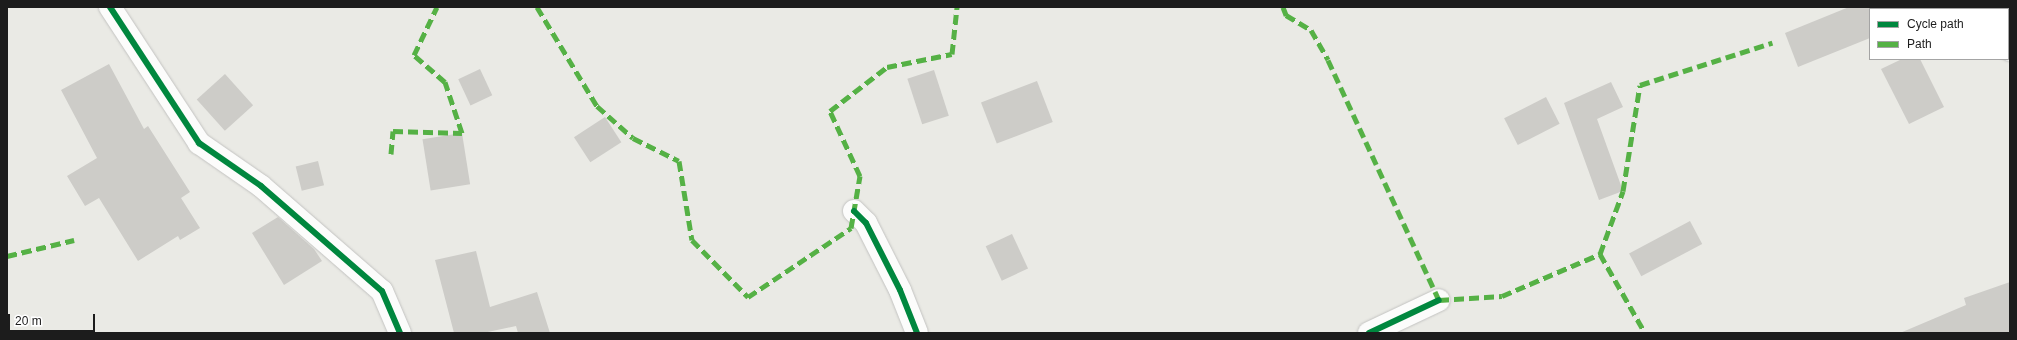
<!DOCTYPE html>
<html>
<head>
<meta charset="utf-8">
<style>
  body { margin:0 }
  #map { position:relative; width:2017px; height:340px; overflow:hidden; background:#eaeae5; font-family:Helvetica,sans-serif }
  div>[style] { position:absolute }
  .building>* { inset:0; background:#cdccc8; transform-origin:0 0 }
  .roads { filter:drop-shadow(0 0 1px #c3c3c1) drop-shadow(0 0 1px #c3c3c1) }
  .minor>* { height:22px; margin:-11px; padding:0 11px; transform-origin:11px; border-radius:11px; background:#fcfcfb }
  .quiet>* { height:5px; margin-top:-2.5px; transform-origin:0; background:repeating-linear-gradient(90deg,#55b145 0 10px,transparent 0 15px) }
  .cycleway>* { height:6px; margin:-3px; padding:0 3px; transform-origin:3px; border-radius:3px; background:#00873e }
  span { translate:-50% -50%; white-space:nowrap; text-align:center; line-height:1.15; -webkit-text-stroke:3px #fff; paint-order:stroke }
  .frame { position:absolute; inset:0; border:8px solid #1c1c1c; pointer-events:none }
  .legend { position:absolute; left:1869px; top:8px; width:140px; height:52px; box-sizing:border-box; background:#fff; border:1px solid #a4a4a4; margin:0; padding:5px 7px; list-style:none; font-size:12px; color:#1c1c1c }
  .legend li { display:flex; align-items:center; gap:8px; height:20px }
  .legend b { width:20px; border:1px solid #a4a4a4 }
  .scale { position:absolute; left:8px; top:314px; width:87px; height:18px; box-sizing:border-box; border:2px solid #1c1c1c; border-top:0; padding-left:5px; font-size:12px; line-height:14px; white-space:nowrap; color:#1c1c1c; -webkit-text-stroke:3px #fff; paint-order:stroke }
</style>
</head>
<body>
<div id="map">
  <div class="building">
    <i style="clip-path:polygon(1849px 7px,1870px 7px,1870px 38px,1798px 67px,1785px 33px)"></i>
    <i style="clip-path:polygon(1902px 59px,1920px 59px,1944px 107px,1909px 124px,1881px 69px)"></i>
    <i style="clip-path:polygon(109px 64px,144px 129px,148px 126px,190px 192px,181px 198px,200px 228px,180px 240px,178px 236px,138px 261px,99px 198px,85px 206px,67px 176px,97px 158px,61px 90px)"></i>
    <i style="left:480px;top:69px;width:29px;height:24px;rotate:65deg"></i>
    <i style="left:934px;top:70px;width:48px;height:28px;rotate:72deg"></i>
    <i style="left:225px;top:74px;width:42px;height:38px;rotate:48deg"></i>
    <i style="left:1037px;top:81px;width:44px;height:60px;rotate:69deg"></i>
    <i style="clip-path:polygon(1611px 82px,1623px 107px,1597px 119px,1623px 191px,1599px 200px,1564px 103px)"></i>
    <i style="left:1546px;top:97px;width:30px;height:47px;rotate:63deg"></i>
    <i style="left:605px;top:117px;width:30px;height:37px;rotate:57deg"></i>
    <i style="left:462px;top:133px;width:52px;height:40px;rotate:81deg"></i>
    <i style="left:318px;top:161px;width:25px;height:23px;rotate:76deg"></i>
    <i style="clip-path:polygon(278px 217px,314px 249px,322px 261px,284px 285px,252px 233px)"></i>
    <i style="left:1690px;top:221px;width:26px;height:69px;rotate:62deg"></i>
    <i style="left:1012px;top:234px;width:38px;height:29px;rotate:65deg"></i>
    <i style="clip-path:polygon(476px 251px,490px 307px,537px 292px,550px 333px,518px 333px,516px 326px,483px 333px,454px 333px,435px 260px)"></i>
    <i style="clip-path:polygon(2010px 282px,2010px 333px,1900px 333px,1966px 305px,1964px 298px)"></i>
  </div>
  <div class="roads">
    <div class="minor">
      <i style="left:110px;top:7px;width:163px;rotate:56.8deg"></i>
      <i style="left:199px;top:143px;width:75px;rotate:34.7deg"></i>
      <i style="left:261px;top:186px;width:160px;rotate:41deg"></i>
      <i style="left:382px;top:291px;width:46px;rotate:66.8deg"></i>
      <i style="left:2008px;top:49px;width:2px;rotate:27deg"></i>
      <i style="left:854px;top:211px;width:17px;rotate:45deg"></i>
      <i style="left:866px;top:223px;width:75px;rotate:63.1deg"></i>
      <i style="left:900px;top:290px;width:46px;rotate:68.4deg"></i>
      <i style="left:1369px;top:333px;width:77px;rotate:-25.2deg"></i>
    </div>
  </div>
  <div class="quiet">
    <i style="left:537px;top:7px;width:116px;rotate:58.8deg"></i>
    <i style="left:597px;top:106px;width:48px;rotate:41.6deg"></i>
    <i style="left:633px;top:138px;width:51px;rotate:26.6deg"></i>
    <i style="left:679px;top:161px;width:80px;rotate:80.7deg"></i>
    <i style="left:692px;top:240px;width:80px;rotate:45.5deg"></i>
    <i style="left:748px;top:297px;width:124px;rotate:-33.8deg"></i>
    <i style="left:851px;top:228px;width:53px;rotate:-80.2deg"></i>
    <i style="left:860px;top:176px;width:72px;rotate:-114.8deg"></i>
    <i style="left:830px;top:111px;width:72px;rotate:-37.7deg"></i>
    <i style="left:887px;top:67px;width:66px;rotate:-11.3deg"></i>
    <i style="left:952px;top:54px;width:47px;rotate:-83.9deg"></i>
    <i style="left:1283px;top:7px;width:9px;rotate:69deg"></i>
    <i style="left:1286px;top:15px;width:29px;rotate:31deg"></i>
    <i style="left:1311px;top:30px;width:34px;rotate:60deg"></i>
    <i style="left:1328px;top:60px;width:264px;rotate:65.2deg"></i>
    <i style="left:1439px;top:300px;width:63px;rotate:-3.6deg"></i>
    <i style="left:1502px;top:296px;width:107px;rotate:-23.2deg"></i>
    <i style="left:1600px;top:254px;width:67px;rotate:-69.9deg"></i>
    <i style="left:1623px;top:191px;width:107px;rotate:-80.9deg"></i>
    <i style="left:1640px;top:85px;width:139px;rotate:-17.7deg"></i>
    <i style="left:391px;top:154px;width:23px;rotate:-85deg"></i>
    <i style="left:393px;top:131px;width:69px;rotate:1.7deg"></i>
    <i style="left:462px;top:133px;width:54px;rotate:-108.4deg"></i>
    <i style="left:445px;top:82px;width:41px;rotate:-138.9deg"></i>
    <i style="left:414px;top:55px;width:53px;rotate:-64.4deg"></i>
    <i style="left:1600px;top:254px;width:91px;rotate:60.3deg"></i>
    <i style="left:7px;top:256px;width:69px;rotate:-13.4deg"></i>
  </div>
  <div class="cycleway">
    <i style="left:110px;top:7px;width:163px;rotate:56.8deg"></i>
    <i style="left:199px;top:143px;width:75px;rotate:34.7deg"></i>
    <i style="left:261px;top:186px;width:160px;rotate:41deg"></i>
    <i style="left:382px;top:291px;width:46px;rotate:66.8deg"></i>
    <i style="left:854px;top:211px;width:17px;rotate:45deg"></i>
    <i style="left:866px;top:223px;width:75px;rotate:63.1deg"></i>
    <i style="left:900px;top:290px;width:46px;rotate:68.4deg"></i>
    <i style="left:1369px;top:333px;width:77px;rotate:-25.2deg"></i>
  </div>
  <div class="frame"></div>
  <ul class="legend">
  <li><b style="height:5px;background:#00873e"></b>Cycle path</li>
  <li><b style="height:5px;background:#55b145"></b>Path</li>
  </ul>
  <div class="scale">20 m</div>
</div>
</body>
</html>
